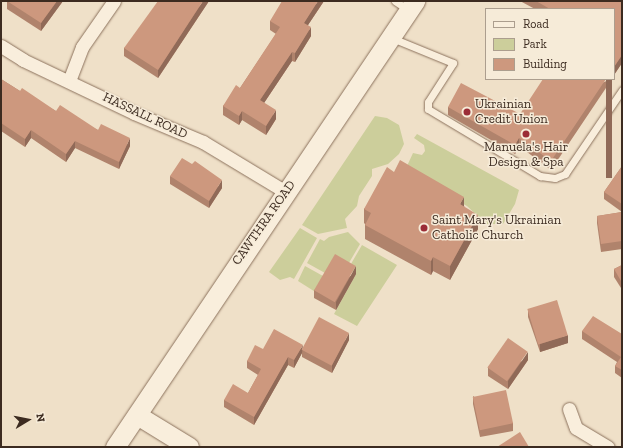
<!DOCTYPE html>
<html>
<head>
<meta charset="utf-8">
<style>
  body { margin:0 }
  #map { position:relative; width:623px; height:448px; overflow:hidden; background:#efe0c8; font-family:"Zilla Slab",serif }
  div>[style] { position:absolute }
  .green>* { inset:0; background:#ccce9b }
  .roads { filter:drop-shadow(0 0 1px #8c725d) drop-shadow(0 0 1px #8c725d) }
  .lane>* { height:7px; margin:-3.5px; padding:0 3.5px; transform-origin:3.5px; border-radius:3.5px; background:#f9eedc }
  .street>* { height:13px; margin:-6.5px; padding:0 6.5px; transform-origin:6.5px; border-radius:6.5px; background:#f9eedc }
  .secondary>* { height:19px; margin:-9.5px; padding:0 9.5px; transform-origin:9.5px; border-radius:9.5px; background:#f9eedc }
  .wall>* { inset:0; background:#b0836c }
  .shaded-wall>* { inset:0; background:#906a58; transform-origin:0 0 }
  .building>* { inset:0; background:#cd987e; transform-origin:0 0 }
  .dots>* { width:11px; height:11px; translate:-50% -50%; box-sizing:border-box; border:2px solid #f6ebd8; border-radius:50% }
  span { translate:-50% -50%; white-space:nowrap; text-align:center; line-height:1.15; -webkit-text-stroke:3px #f6ebd8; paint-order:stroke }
  .poi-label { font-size:13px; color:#3c2b20 }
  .left { translate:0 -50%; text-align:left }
  .street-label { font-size:13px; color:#3c2b20 }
  .frame { position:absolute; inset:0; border:2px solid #3c2b20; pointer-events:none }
  .legend { position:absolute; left:485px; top:8px; width:130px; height:72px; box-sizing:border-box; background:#f6ebd8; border:1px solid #ac9e8e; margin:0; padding:5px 7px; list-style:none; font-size:12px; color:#3c2b20 }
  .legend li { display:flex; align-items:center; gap:8px; height:20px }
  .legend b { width:20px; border:1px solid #ac9e8e }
  .north { position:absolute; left:8px; top:400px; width:40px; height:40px; -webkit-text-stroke:3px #f6ebd8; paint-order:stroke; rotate:80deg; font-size:11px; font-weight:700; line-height:16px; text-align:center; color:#3c2b20 }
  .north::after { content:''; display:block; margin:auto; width:14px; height:18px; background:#3c2b20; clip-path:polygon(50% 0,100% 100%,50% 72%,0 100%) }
</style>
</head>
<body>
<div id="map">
  <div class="green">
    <i style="clip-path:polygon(375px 116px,387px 118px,399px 125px,404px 144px,399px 154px,388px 164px,372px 169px,372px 176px,359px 196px,357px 206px,345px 219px,347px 228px,318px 234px,302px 225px)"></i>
    <i style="clip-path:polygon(417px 134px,519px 190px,515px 204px,503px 224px,486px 224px,467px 206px,409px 174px,407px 166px,413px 153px,422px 155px,425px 151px,424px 145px,414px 138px)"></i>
    <i style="clip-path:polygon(300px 228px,317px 238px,294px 279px,290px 277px,280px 280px,269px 272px)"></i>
    <i style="clip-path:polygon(348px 232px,360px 244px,346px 268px,325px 273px,307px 263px,320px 239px,324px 241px,329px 237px)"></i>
    <i style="clip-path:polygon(362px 245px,397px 265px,357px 326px,334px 314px,356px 274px,348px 269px)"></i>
    <i style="clip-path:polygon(305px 266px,323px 276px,317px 293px,298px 281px)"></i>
  </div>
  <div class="roads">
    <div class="lane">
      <i style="left:395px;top:1px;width:14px;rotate:34deg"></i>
      <i style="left:392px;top:38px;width:66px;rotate:22.3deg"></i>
      <i style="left:453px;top:63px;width:46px;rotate:122.7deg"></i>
      <i style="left:428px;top:102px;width:7px;rotate:90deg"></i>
      <i style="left:428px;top:109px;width:131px;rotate:30.9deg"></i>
      <i style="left:540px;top:176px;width:15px;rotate:8deg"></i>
      <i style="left:555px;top:178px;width:11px;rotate:-22deg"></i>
      <i style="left:565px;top:174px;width:102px;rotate:-55.8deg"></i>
    </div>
    <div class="street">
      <i style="left:1px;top:46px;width:26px;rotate:32deg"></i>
      <i style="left:23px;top:60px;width:123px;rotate:25.5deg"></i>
      <i style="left:134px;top:113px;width:75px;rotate:22.8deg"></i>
      <i style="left:203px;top:142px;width:97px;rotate:31.1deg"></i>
      <i style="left:69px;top:81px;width:36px;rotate:-69deg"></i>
      <i style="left:82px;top:47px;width:56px;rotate:-55.2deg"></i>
      <i style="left:569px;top:409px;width:20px;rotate:70deg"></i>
      <i style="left:576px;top:428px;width:37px;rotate:31deg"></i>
    </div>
    <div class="secondary">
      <i style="left:137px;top:415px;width:61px;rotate:31.6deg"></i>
      <i style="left:115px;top:447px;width:538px;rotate:-56.07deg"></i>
    </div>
  </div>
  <div class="wall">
    <i style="clip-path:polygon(7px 1px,63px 1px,41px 31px,7px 9px)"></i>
    <i style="clip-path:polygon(209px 1px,158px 78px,124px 56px,124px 48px)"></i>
    <i style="clip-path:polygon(324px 1px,308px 25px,311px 36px,295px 62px,292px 61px,264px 103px,276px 119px,266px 135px,242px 120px,239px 125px,223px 115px,223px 106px,240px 88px,276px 34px,270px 30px,270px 21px)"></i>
    <i style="clip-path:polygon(520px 1px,622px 1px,622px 63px,614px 75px,614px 9px,535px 9px)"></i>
    <i style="clip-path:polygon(1px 79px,20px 91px,56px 111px,98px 130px,130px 146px,119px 169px,75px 148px,66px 162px,31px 138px,25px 147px,1px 131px)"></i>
    <i style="clip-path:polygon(612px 79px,551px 170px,519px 146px,515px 154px,448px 115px,448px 107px,520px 114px)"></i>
    <i style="clip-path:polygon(622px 166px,622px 212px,604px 199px,604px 192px)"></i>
    <i style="clip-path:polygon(394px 172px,464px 206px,478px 229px,450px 280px,433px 271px,431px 275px,365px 239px,365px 224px,364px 223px,364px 209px)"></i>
    <i style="clip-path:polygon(170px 176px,222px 188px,209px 208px,170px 184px)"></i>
    <i style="clip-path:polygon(622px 212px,622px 249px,601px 252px,597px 223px,597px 216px)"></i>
    <i style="clip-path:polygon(622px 265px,621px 288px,614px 277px,614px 269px)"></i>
    <i style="clip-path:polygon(356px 274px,336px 310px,314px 298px,314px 290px)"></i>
    <i style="clip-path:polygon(528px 310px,568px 343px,540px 352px,528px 317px)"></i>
    <i style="clip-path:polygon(582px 331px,622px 334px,622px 378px,615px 373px,615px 366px,617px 362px,582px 339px)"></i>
    <i style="clip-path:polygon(349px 340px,332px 373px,302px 357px,302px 353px,294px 368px,288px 365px,254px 425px,224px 407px,224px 400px,248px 393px,258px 375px,247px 368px,247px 361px,263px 349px,303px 349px)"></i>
    <i style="clip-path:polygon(528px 360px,508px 389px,488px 376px,488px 368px)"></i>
    <i style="clip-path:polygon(473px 396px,513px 423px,513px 431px,480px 437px,473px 404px)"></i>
  </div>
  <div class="shaded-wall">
    <i style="clip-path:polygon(57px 1px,63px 1px,41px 31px,41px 23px)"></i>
    <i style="clip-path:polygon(203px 1px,209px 1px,158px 78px,158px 70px)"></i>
    <i style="clip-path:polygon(318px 1px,324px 1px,304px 31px,304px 23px)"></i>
    <i style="clip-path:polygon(311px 27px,311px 36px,295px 62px,295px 53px)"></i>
    <i style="clip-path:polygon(292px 52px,292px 61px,260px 109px,260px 100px)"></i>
    <i style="clip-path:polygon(622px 55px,622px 63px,614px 75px,614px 67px)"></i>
    <i style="left:606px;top:79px;width:6px;height:99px"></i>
    <i style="clip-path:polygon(276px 110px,276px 119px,266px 135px,266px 126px)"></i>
    <i style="clip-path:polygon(242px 111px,242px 120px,239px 125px,239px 116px)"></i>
    <i style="clip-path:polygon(31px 130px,31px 138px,25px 147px,25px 139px)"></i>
    <i style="clip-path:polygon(130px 138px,130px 146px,119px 169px,119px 162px)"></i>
    <i style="clip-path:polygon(519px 138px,519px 146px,515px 154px,515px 145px)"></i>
    <i style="clip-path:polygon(75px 141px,75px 148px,66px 162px,66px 154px)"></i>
    <i style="clip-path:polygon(222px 180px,222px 188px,209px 208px,209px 201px)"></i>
    <i style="clip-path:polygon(464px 197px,464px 211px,460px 204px)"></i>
    <i style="clip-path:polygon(478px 215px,478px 229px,450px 280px,450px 266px)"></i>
    <i style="clip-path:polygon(433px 257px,433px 271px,431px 275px,431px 261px)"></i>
    <i style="clip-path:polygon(356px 266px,356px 274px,336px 310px,336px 302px)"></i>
    <i style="left:622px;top:280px;width:8px;height:1px;rotate:90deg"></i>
    <i style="clip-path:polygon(349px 333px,349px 340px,332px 373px,332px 365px)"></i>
    <i style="clip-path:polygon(568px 335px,568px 343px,540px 352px,540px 344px)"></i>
    <i style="clip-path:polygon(303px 345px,302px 353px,294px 368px,294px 360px)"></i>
    <i style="clip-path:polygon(528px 352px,528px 360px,508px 389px,508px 381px)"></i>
    <i style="clip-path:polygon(288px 357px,288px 365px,254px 425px,254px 417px)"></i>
  </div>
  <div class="building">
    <i style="clip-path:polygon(7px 1px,57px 1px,41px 23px)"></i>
    <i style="clip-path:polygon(158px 1px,203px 1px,158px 70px,124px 48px)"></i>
    <i style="clip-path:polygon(282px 1px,318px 1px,304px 23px,311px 27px,295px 53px,292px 52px,260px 100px,276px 110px,266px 126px,242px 111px,239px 116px,223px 106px,236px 85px,240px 88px,280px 27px,270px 21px)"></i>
    <i style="clip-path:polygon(536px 1px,622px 1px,622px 55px,614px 67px,614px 9px,550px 9px)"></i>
    <i style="clip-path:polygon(1px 79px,20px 91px,22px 88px,56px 111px,60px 105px,98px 130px,101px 124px,130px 138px,119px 162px,75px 141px,66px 154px,31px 130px,25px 139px,1px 123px)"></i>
    <i style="clip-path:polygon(543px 79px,606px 79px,551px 161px,519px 138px,515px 145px,448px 107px,461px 83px,520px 114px)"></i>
    <i style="clip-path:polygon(182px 158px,192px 164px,195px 161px,222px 180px,209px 201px,170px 176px)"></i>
    <i style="clip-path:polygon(400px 160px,464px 197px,460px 204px,478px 215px,450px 266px,433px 257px,431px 261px,365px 225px,371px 213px,364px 209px,387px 167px,394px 172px)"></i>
    <i style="clip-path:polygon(622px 166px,622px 204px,604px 192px)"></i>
    <i style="clip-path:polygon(622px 212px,622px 241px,601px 244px,597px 216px)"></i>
    <i style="left:335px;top:254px;width:24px;height:42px;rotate:30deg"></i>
    <i style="clip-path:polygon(622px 265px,622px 280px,621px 281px,614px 269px)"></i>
    <i style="left:557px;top:300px;width:37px;height:31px;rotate:73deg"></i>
    <i style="clip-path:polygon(593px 316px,622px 334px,622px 370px,615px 366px,621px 357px,582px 331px)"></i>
    <i style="left:319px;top:317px;width:34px;height:37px;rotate:28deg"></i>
    <i style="clip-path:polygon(274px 329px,303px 345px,294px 360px,288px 357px,254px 417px,224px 400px,233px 384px,248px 393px,261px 369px,247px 361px,255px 345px,263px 349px)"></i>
    <i style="left:508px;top:338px;width:24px;height:36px;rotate:35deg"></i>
    <i style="left:506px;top:390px;width:34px;height:34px;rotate:78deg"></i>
    <i style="clip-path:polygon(520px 432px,529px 447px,497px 447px)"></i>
  </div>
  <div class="dots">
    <i style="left:467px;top:112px;background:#9b2c36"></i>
    <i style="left:526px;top:134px;background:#9b2c36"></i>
    <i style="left:424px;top:228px;background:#9b2c36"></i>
  </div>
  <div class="poi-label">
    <span class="left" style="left:475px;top:112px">Ukrainian<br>Credit Union</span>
    <span style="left:526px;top:155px">Manuela's Hair<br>Design &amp; Spa</span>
    <span class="left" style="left:432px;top:228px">Saint Mary's Ukrainian<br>Catholic Church</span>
  </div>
  <div class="street-label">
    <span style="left:145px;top:116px;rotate:25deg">HASSALL ROAD</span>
    <span style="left:264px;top:223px;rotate:-55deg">CAWTHRA ROAD</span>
  </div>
  <div class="frame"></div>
  <ul class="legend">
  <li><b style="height:5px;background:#f9eedc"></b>Road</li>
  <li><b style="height:11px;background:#ccce9b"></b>Park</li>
  <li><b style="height:11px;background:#cd987e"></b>Building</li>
  </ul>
  <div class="north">N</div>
</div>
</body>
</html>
